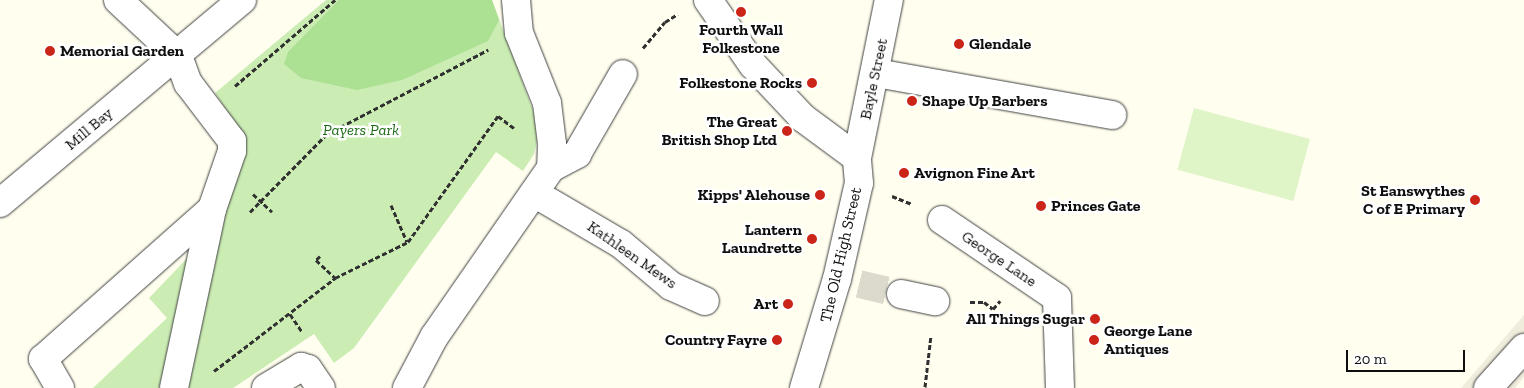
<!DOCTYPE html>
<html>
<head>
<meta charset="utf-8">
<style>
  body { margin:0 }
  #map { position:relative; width:1524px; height:388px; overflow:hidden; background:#fffeef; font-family:"Zilla Slab",serif }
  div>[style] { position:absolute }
  .green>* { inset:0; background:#cbedb4 }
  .forest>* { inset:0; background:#ace092 }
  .pitch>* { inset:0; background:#dff4c7; transform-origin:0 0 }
  .plaza>* { inset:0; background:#f0eddd }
  .minor-tunnel>* { height:28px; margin-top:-14px; transform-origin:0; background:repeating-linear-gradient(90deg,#dbdacd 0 28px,transparent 0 42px) }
  .path>* { height:3px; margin-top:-1.5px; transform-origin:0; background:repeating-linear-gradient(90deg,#303030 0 5px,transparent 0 7.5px) }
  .roads { filter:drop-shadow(0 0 1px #414141) drop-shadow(0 0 1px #414141) }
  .minor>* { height:28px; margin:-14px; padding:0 14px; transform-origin:14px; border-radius:14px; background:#fff }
  .dots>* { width:14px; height:14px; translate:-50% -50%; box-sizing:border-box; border:2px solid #fff; border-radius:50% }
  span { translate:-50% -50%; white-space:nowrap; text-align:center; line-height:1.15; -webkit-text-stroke:5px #fff; paint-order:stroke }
  .poi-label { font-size:16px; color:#0e0e0e; font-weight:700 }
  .left { translate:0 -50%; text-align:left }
  .right { translate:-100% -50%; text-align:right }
  .street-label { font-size:16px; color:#0e0e0e }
  .park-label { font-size:16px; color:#206c18; font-style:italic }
  .scale { position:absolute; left:1346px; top:350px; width:119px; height:22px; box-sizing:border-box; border:2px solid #0e0e0e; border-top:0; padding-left:6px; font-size:15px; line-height:18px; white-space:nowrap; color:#0e0e0e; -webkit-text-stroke:4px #fff; paint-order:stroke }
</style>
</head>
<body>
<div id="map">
  <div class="green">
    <i style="clip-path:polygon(326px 0,492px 0,535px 116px,537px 141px,534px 154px,523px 171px,496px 152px,354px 348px,334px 363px,314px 334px,233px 388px,93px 388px,167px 318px,149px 298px,222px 222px,239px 130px,215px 93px)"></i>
  </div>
  <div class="forest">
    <i style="clip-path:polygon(339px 0,492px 0,499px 20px,488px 41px,402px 80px,357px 90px,301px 78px,284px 64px,288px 52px)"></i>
  </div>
  <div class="pitch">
    <i style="left:1194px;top:108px;width:120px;height:64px;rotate:15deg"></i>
  </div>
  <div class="plaza">
    <i style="clip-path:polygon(1524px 315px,1524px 377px,1515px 388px,1461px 388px)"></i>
  </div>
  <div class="minor-tunnel">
    <i style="left:859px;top:284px;width:43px;rotate:13.4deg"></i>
  </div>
  <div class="path">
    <i style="left:643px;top:48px;width:34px;rotate:-50deg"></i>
    <i style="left:665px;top:22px;width:15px;rotate:-32deg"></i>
    <i style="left:235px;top:86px;width:132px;rotate:-40.7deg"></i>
    <i style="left:253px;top:194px;width:26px;rotate:43deg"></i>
    <i style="left:892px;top:196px;width:22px;rotate:22deg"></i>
    <i style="left:391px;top:205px;width:40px;rotate:66.6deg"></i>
    <i style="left:250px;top:212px;width:110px;rotate:-45.4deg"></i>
    <i style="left:327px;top:134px;width:182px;rotate:-27.6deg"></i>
    <i style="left:320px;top:256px;width:6px;rotate:135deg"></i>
    <i style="left:316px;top:260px;width:26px;rotate:43deg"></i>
    <i style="left:970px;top:302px;width:14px"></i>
    <i style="left:984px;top:302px;width:11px;rotate:38deg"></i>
    <i style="left:993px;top:309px;width:11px;rotate:-49deg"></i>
    <i style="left:290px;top:314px;width:22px;rotate:56deg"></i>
    <i style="left:214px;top:371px;width:153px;rotate:-37.5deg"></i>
    <i style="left:335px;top:278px;width:81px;rotate:-26.3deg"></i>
    <i style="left:408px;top:242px;width:155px;rotate:-54.5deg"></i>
    <i style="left:498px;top:116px;width:20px;rotate:37deg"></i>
    <i style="left:925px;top:387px;width:52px;rotate:-83.4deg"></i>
  </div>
  <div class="roads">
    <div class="minor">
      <i style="left:118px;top:0;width:82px;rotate:43deg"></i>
      <i style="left:178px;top:56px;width:29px;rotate:70deg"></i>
      <i style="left:188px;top:83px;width:73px;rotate:52.8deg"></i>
      <i style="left:232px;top:141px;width:10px;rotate:90deg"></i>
      <i style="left:232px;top:151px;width:61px;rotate:109deg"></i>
      <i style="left:212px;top:209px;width:183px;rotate:102deg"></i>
      <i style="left:516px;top:0;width:33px;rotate:85deg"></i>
      <i style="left:519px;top:33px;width:75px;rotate:68.2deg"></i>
      <i style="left:547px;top:103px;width:41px;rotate:83deg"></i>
      <i style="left:552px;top:144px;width:24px;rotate:92deg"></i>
      <i style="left:708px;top:0;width:79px;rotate:55.3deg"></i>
      <i style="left:753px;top:65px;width:73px;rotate:46.7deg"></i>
      <i style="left:803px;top:118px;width:67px;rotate:36.5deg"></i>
      <i style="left:876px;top:73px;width:240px;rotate:10.1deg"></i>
      <i style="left:534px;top:193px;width:101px;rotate:30.4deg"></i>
      <i style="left:621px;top:244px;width:65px;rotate:40deg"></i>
      <i style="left:671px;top:286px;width:37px;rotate:24deg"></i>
      <i style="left:0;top:203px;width:316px;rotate:-40deg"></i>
      <i style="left:942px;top:220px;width:139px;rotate:34.1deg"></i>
      <i style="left:1057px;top:298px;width:90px;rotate:88.1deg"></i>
      <i style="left:901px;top:294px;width:35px;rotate:12deg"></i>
      <i style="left:60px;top:388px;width:34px;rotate:-120deg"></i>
      <i style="left:43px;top:359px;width:226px;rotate:-41.6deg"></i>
      <i style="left:266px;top:388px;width:41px;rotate:-31deg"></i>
      <i style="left:301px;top:367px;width:7px;rotate:16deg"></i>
      <i style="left:308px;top:369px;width:23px;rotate:56deg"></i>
      <i style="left:407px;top:388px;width:58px;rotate:-62.1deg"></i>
      <i style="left:434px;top:337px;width:206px;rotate:-55.3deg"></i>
      <i style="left:551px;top:168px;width:30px;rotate:-28deg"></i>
      <i style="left:577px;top:154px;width:92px;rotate:-60.1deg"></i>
      <i style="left:804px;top:388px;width:114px;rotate:-73.2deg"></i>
      <i style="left:837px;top:279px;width:98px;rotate:-77.1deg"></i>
      <i style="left:859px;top:183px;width:25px;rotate:-95deg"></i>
      <i style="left:857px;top:158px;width:161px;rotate:-78.6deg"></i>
      <i style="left:1488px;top:388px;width:54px;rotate:-48deg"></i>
    </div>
  </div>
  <div class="dots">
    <i style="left:741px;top:12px;background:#cb2519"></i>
    <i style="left:959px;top:44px;background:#cb2519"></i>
    <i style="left:50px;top:51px;background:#cb2519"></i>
    <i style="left:812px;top:83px;background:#cb2519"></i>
    <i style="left:912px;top:101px;background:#cb2519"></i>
    <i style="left:787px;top:131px;background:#cb2519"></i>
    <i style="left:904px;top:173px;background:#cb2519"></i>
    <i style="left:820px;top:195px;background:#cb2519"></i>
    <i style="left:1475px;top:200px;background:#cb2519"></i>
    <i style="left:1041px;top:206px;background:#cb2519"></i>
    <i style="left:812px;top:239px;background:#cb2519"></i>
    <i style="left:788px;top:304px;background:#cb2519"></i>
    <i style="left:1095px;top:319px;background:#cb2519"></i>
    <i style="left:777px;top:340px;background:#cb2519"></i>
    <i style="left:1094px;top:340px;background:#cb2519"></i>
  </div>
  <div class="poi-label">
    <span style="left:741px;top:39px">Fourth Wall<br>Folkestone</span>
    <span class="left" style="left:969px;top:44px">Glendale</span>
    <span class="left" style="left:60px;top:51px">Memorial Garden</span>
    <span class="right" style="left:802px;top:83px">Folkestone Rocks</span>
    <span class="left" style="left:922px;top:101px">Shape Up Barbers</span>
    <span class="right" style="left:777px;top:131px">The Great<br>British Shop Ltd</span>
    <span class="left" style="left:914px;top:173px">Avignon Fine Art</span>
    <span class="right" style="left:1465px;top:200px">St Eanswythes<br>C of E Primary</span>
    <span class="right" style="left:810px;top:195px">Kipps' Alehouse</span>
    <span class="left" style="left:1051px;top:206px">Princes Gate</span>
    <span class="right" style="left:802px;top:239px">Lantern<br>Laundrette</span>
    <span class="right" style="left:778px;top:304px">Art</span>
    <span class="right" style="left:1085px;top:319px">All Things Sugar</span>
    <span class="left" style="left:1104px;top:340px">George Lane<br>Antiques</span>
    <span class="right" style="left:767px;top:340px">Country Fayre</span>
  </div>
  <div class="street-label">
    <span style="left:874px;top:79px;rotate:-78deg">Bayle Street</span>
    <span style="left:89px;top:129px;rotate:-40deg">Mill Bay</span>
    <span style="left:632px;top:255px;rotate:35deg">Kathleen Mews</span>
    <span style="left:841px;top:255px;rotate:-77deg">The Old High Street</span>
    <span style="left:999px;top:259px;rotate:34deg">George Lane</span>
  </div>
  <div class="park-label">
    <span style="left:361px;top:130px">Payers Park</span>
  </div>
  <div class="scale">20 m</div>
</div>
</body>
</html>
